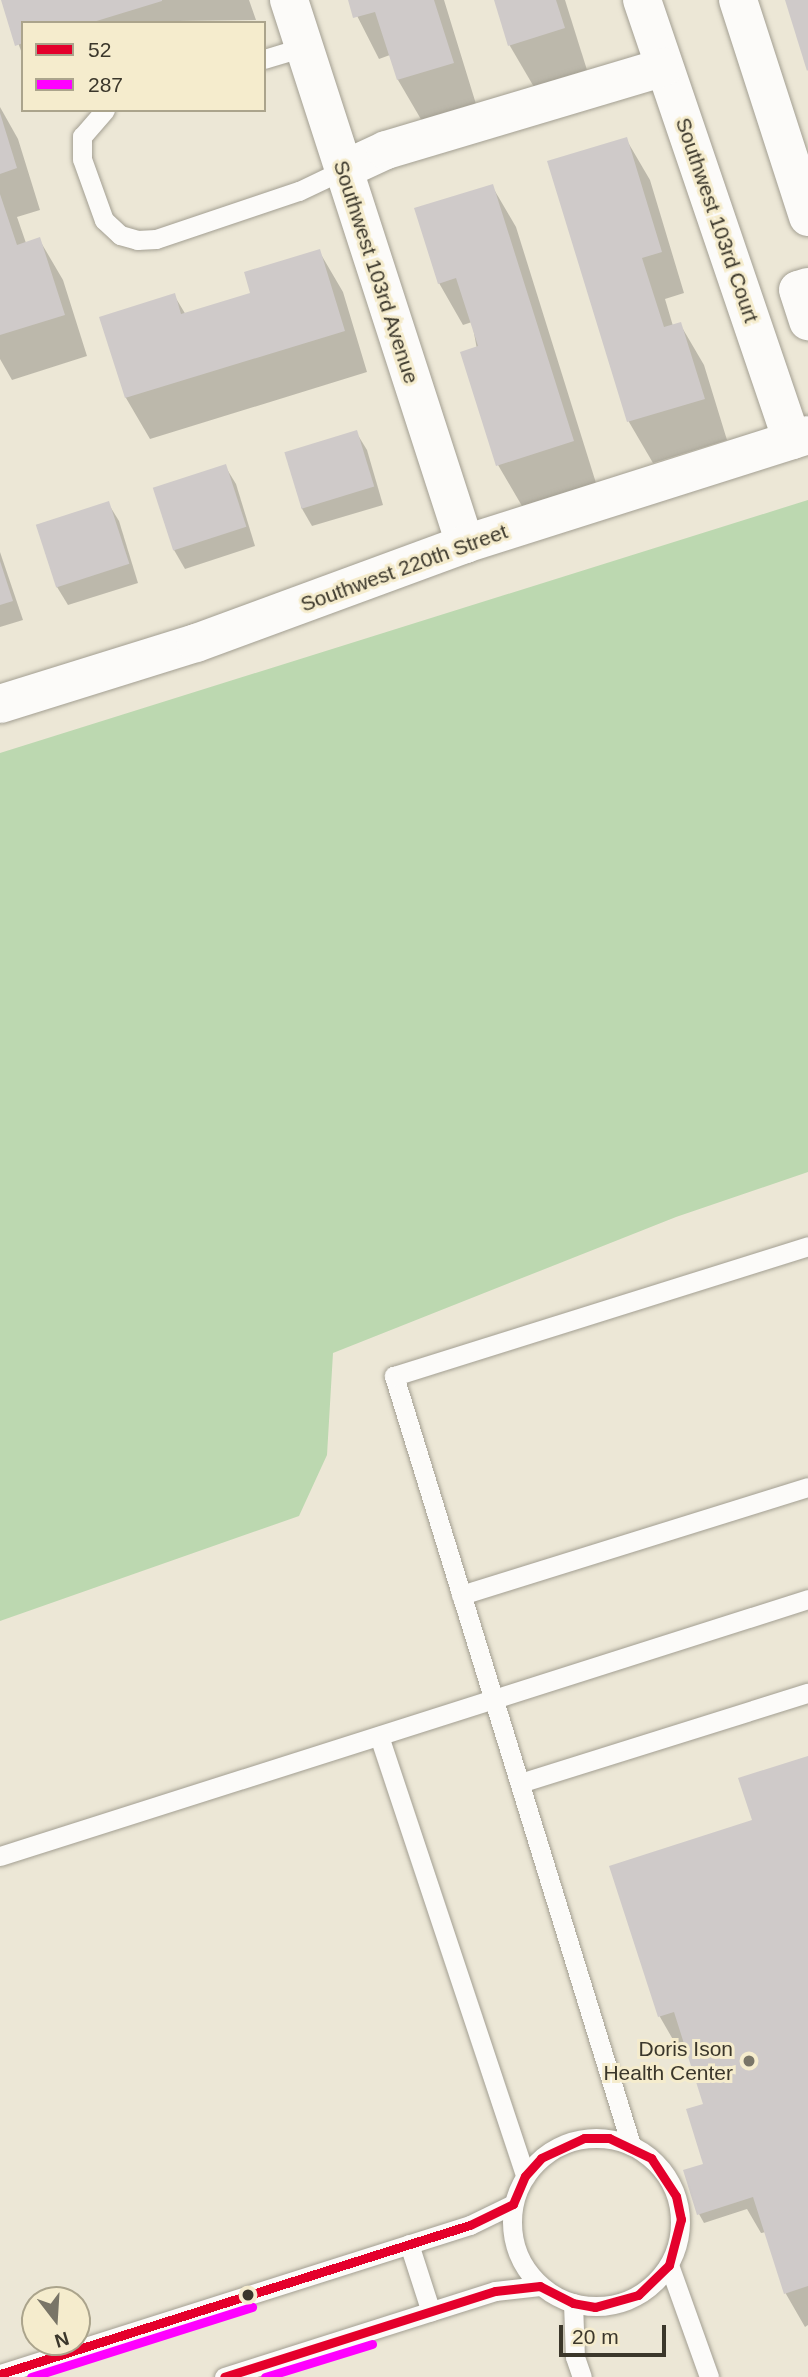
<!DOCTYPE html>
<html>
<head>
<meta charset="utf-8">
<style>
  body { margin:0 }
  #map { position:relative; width:808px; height:2377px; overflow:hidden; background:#ece7d6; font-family:Helvetica,sans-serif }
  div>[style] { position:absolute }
  .forest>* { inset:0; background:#bcd8b0 }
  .shadow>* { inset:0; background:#0003 }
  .building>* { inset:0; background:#cfcac9; transform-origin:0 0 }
  .roads { filter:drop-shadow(0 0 2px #a39f92) drop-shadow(0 0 2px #a39f92) }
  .lane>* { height:19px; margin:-9.5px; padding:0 9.5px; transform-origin:9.5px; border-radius:9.5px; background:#fcfbf9 }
  .lane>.ring { margin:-9.5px; padding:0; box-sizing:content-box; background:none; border:19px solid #fcfbf9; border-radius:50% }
  .street>* { height:38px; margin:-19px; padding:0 19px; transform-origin:19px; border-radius:19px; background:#fcfbf9 }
  .bus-1>* { height:9px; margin:-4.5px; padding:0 4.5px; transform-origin:4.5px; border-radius:4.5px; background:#e4002b }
  .bus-2>* { height:9px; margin:-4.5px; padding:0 4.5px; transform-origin:4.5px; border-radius:4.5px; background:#f0f }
  .dots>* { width:19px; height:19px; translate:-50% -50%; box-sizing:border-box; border:4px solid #f5eccd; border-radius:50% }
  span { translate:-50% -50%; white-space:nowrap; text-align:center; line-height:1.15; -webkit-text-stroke:6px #f5eccd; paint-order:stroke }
  .street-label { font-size:21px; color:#3b372b }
  .poi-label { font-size:21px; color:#3b372b }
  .right { translate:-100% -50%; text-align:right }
  .legend { position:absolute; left:21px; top:21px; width:245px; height:91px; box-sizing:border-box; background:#f5eccd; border:2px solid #aba48c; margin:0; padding:9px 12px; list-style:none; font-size:21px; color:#3b372b }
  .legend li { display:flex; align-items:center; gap:14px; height:35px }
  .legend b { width:35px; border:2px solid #aba48c }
  .north { position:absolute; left:21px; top:2286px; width:70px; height:70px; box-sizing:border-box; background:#f5eccd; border:2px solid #aba48c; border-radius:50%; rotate:163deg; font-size:19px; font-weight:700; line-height:28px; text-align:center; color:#3b372b }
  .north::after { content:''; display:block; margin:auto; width:24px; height:32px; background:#797567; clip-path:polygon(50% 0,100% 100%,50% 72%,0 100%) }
  .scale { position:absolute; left:559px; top:2325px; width:107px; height:32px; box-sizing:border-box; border:4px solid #3b372b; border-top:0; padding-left:9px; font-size:21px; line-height:24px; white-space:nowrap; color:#3b372b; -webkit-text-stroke:5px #f5eccd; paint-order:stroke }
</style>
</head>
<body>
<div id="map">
  <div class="forest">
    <i style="clip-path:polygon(808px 500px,808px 1172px,676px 1217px,333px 1353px,327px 1455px,299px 1516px,0 1621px,0 753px)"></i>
  </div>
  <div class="shadow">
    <i style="clip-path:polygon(2px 0,249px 0,256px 20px,23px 23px,23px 56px)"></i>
    <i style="clip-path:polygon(349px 0,444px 0,476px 104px,422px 121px,398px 80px,390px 55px,379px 59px)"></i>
    <i style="clip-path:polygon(496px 0,565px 0,587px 70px,534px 87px,510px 46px)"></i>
    <i style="clip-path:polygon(0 107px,18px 139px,40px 210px,17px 217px,26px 243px,39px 239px,63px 280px,87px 356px,12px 380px,0 359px)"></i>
    <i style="clip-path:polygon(626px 139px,650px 180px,684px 293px,665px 299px,673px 326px,680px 324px,704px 365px,727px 440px,653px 463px,629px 422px,549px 162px)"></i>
    <i style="clip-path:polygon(492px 186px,516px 227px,596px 483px,522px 506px,498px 465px,472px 322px,463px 325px,439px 283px)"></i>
    <i style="clip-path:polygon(319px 251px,343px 292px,367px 372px,150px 439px,126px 398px,101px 318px,174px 295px,186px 315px,252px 295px)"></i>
    <i style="clip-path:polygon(356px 432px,367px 450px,383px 505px,312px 526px,301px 507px)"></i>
    <i style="clip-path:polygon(225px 466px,236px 484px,255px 546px,185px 569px,174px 550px)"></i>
    <i style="clip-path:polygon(108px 503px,119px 521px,138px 583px,68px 605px,57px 587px,37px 525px)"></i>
    <i style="clip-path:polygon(0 552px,23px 620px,0 627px)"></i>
    <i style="clip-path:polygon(808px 1758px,808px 2325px,805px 2327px,786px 2294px,766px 2232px,761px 2233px,747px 2209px,704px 2223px,699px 2214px,706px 2165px,705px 2105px,687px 2047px,679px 2050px,660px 2017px,612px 1867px,754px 1822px)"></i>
  </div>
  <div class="building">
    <i style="clip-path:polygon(1px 0,162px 0,162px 1px,90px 23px,23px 23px,23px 43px,15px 46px)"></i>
    <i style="clip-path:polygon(348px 0,434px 0,454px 63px,397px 80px,375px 12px,353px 18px)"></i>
    <i style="clip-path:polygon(494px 0,556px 0,565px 28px,508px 46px)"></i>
    <i style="clip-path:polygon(785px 0,808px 0,808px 70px,807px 71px)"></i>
    <i style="clip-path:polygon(0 113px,17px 168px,0 174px)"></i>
    <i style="clip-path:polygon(627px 137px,662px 252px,642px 258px,664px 327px,681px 322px,705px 399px,627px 422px,547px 161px)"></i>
    <i style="clip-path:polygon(493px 184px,574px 441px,496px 466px,460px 352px,478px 346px,456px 278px,438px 284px,414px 208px)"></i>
    <i style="clip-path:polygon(0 194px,17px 245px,40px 237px,65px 315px,0 335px)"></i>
    <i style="clip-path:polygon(320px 249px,345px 331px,125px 398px,99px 317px,175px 293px,181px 314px,250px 293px,244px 272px)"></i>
    <i style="left:357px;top:430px;width:59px;height:76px;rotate:73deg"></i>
    <i style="left:226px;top:464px;width:66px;height:77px;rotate:72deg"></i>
    <i style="left:109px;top:501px;width:66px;height:77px;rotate:72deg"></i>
    <i style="clip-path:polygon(0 561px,13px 601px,0 605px)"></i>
    <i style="clip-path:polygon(808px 1756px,808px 2286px,784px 2294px,753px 2197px,697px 2215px,683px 2170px,703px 2164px,686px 2109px,703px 2104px,674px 2012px,658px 2017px,609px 1866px,752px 1820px,738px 1778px)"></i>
  </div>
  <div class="roads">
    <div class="lane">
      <i style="left:264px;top:59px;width:42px;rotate:-16.7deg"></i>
      <i style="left:105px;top:110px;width:35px;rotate:131deg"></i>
      <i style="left:82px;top:136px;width:23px;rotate:90deg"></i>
      <i style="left:82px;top:159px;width:65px;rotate:70.2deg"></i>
      <i style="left:104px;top:220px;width:22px;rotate:43deg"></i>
      <i style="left:120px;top:235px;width:18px;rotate:16deg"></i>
      <i style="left:137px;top:240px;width:19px;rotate:-3deg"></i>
      <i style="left:156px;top:239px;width:151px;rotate:-18.6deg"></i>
      <i style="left:299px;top:191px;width:49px;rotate:-25.5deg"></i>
      <i style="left:461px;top:1595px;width:363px;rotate:-17.3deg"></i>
      <i style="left:379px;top:1736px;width:464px;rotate:71.6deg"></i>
      <i style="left:520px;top:1783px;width:302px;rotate:-17.4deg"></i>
      <i style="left:0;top:1856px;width:848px;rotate:-17.64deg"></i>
      <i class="ring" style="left:512px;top:2138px;width:149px;height:149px"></i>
      <i style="left:631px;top:2145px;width:805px;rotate:-107.13deg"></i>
      <i style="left:394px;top:1376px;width:434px;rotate:-17.4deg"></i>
      <i style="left:409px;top:2244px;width:71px;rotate:72.1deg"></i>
      <i style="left:669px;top:2265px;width:119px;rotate:70.3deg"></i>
      <i style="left:573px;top:2303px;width:54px;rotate:87.9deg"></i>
      <i style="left:575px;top:2357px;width:21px;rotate:71deg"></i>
      <i style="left:0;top:2374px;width:493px;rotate:-17.6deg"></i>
      <i style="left:470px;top:2225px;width:48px;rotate:-26deg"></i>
      <i style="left:224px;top:2377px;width:284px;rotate:-17.6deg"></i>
      <i style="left:495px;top:2291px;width:45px;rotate:-6.3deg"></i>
    </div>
    <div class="street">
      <i style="left:289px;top:0;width:572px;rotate:72.07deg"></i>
      <i style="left:642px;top:0;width:465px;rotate:71.2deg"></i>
      <i style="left:738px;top:0;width:228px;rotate:72.1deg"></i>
      <i style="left:343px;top:170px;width:47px;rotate:-24.9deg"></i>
      <i style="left:386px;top:150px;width:290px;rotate:-16.6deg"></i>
      <i style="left:808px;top:287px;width:10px;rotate:163deg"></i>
      <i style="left:798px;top:290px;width:33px;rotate:72deg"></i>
      <i style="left:0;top:704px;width:205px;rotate:-17.3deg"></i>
      <i style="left:196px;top:643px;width:287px;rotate:-20.2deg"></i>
      <i style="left:465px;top:544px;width:360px;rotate:-17.6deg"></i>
    </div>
  </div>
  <div class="bus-1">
    <i style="left:0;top:2374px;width:493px;rotate:-17.6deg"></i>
    <i style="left:470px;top:2225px;width:48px;rotate:-26deg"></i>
    <i style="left:513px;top:2204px;width:30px;rotate:-67deg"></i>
    <i style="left:525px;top:2176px;width:24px;rotate:-48deg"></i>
    <i style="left:541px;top:2158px;width:47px;rotate:-24.9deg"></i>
    <i style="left:584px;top:2138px;width:25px"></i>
    <i style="left:609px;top:2138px;width:47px;rotate:25.5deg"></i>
    <i style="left:651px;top:2158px;width:45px;rotate:56.7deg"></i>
    <i style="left:676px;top:2196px;width:24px;rotate:78deg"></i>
    <i style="left:681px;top:2219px;width:48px;rotate:104.6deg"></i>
    <i style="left:669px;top:2265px;width:43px;rotate:135.9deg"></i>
    <i style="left:638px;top:2295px;width:45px;rotate:164.4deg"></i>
    <i style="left:595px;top:2307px;width:22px;rotate:-170deg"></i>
    <i style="left:573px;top:2303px;width:37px;rotate:-153deg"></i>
    <i style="left:540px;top:2286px;width:45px;rotate:173.7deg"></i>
    <i style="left:495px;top:2291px;width:284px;rotate:162.4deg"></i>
  </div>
  <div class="bus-2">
    <i style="left:31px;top:2377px;width:232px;rotate:-17.6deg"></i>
    <i style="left:265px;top:2377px;width:112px;rotate:-17.1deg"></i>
  </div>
  <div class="dots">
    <i style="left:749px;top:2061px;background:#797567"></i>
    <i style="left:248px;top:2295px;background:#3b372b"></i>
  </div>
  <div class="street-label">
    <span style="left:717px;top:220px;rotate:71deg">Southwest 103rd Court</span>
    <span style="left:376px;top:272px;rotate:72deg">Southwest 103rd Avenue</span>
    <span style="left:404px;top:568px;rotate:-20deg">Southwest 220th Street</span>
  </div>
  <div class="poi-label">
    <span class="right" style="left:733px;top:2061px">Doris Ison<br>Health Center</span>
  </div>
  <ul class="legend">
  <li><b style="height:9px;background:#e4002b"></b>52</li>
  <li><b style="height:9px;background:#f0f"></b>287</li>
  </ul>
  <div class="north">N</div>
  <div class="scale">20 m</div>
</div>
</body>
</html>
